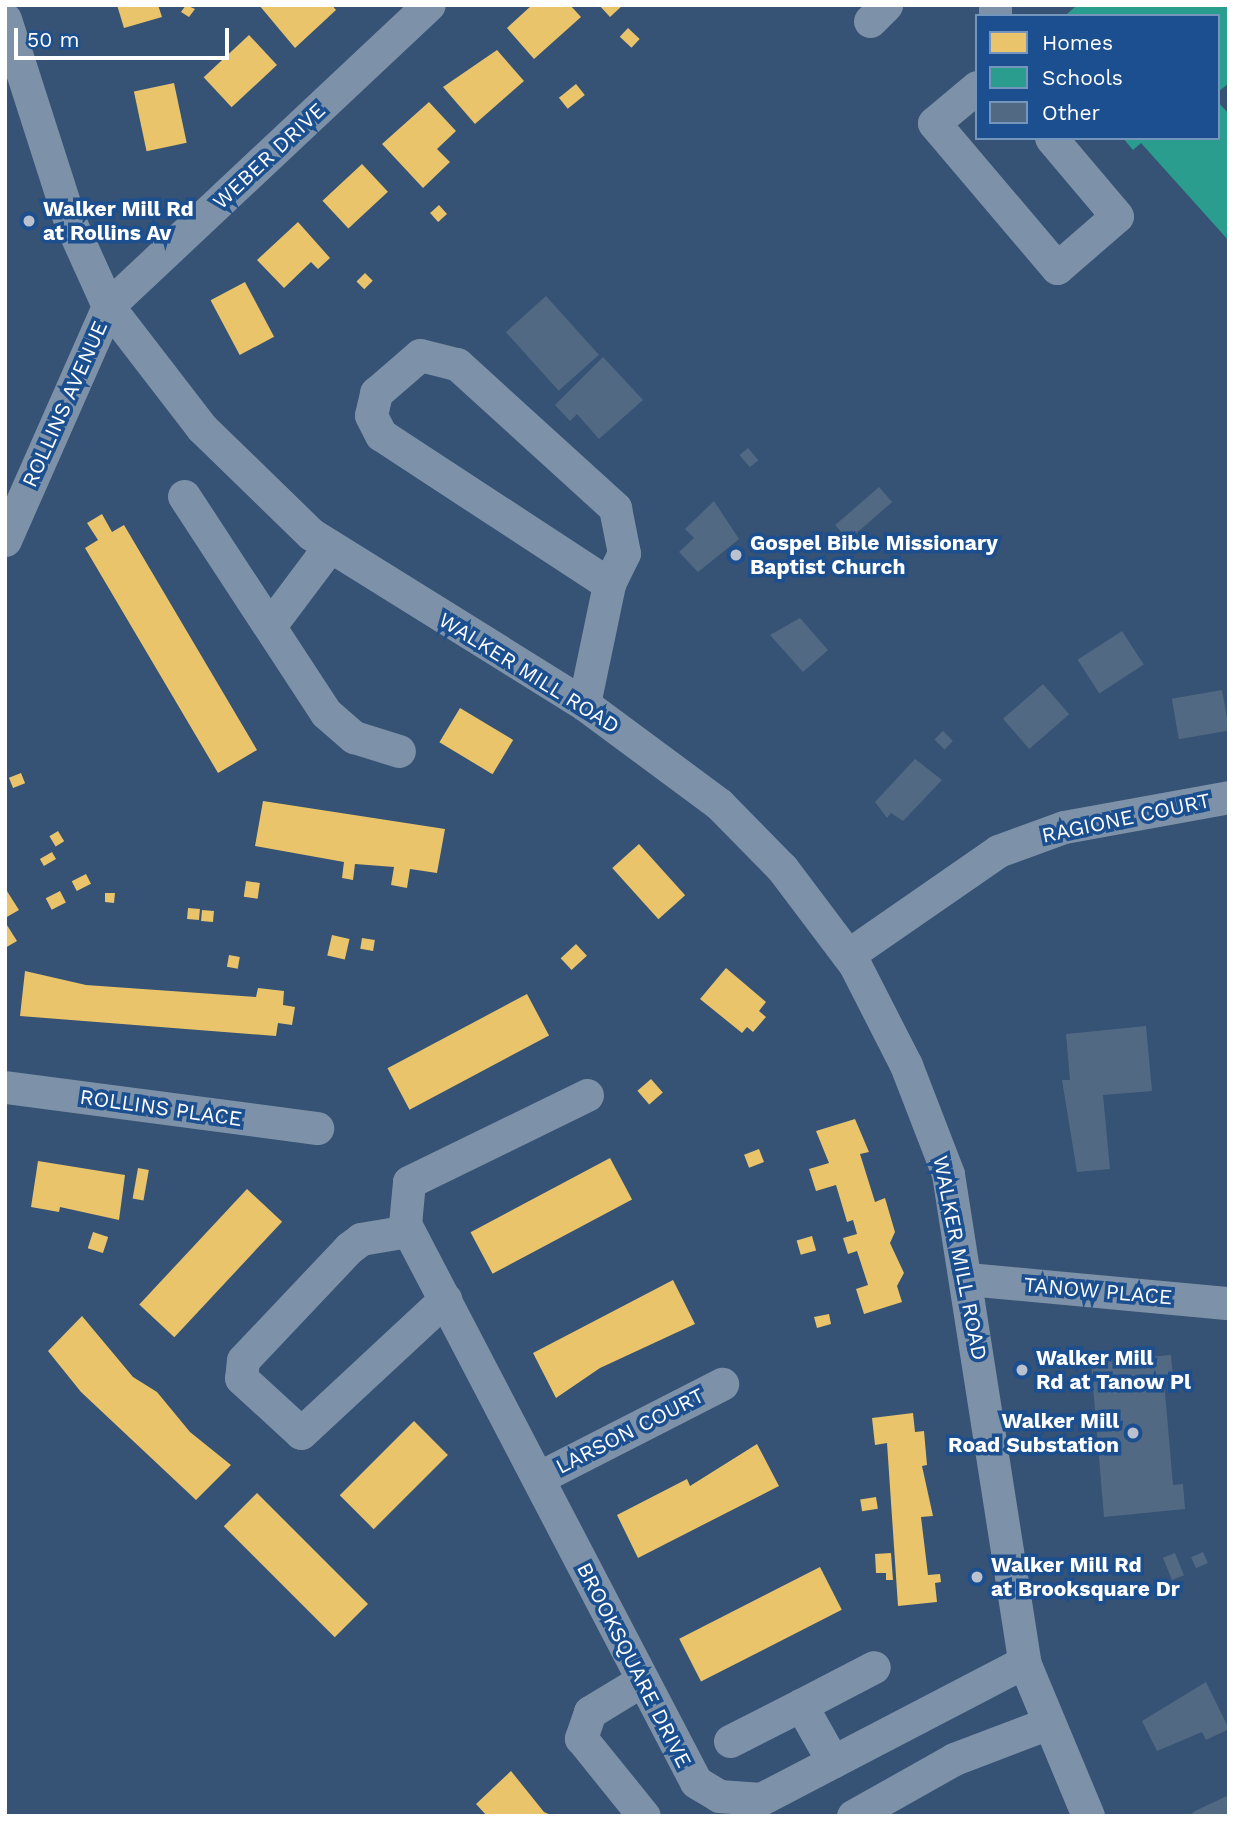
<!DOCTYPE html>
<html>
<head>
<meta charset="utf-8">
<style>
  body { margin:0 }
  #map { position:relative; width:1234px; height:1821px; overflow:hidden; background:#365274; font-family:"Work Sans",sans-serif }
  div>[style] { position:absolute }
  .homes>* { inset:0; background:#e9c46a; transform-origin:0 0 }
  .schools>* { inset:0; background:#2a9d8f }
  .building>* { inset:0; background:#526984; transform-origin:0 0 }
  .minor>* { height:33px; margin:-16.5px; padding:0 16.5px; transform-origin:16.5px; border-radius:16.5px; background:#7d92a8 }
  .dots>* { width:19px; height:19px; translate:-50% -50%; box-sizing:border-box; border:4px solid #1b4f8f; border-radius:50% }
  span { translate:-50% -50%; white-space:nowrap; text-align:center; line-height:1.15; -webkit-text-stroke:7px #1b4f8f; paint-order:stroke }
  .street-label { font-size:21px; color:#fff }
  .poi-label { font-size:21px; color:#fff; font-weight:700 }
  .left { translate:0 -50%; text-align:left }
  .right { translate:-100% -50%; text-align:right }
  .frame { position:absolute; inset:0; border:7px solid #fff; pointer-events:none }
  .legend { position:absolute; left:975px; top:14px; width:245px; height:126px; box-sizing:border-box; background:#1b4f8f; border:2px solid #7695bc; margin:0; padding:9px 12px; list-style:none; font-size:21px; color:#fff }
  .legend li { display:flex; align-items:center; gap:14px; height:35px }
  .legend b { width:35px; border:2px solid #7695bc }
  .scale { position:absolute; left:14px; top:28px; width:215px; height:32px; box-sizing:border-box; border:4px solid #fff; border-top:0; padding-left:9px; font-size:21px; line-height:24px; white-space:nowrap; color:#fff; -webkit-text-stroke:5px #1b4f8f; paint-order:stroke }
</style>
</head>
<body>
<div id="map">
  <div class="homes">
    <i style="clip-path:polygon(117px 5px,158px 5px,162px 17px,124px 28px)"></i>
    <i style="clip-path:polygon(186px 5px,195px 9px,189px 17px,181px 12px)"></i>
    <i style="clip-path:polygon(259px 5px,332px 5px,336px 10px,295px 48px)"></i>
    <i style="clip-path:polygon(532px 5px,570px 5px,581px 17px,534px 59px,507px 28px)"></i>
    <i style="clip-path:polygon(599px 5px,623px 5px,610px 17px)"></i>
    <i style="left:628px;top:28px;width:16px;height:12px;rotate:43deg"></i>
    <i style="left:249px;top:35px;width:41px;height:62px;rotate:47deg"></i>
    <i style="clip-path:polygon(497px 50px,524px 81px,475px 124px,443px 87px)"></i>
    <i style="left:174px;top:83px;width:61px;height:41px;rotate:78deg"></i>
    <i style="left:576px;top:84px;width:14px;height:22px;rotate:51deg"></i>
    <i style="clip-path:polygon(429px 102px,456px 131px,437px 149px,450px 162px,423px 188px,382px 144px)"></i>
    <i style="left:362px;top:164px;width:38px;height:54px;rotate:47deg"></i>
    <i style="left:439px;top:205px;width:12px;height:12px;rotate:48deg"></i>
    <i style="clip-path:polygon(298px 222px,330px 258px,318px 269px,311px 262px,284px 288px,257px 260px)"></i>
    <i style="left:365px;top:273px;width:11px;height:12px;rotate:45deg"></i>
    <i style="left:245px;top:282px;width:62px;height:39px;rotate:62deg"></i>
    <i style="clip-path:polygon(102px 514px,112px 532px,124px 525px,257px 750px,218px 773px,85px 548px,98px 540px,87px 523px)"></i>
    <i style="left:460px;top:708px;width:62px;height:40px;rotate:31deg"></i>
    <i style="left:21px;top:773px;width:11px;height:13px;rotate:68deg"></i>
    <i style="clip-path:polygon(263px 801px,445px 829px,437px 873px,410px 869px,407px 888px,391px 885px,394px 867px,355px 864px,353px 880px,342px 878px,344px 862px,255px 846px)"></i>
    <i style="left:58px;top:831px;width:12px;height:10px;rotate:59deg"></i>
    <i style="left:639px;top:844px;width:69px;height:36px;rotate:48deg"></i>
    <i style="left:52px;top:852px;width:8px;height:14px;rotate:60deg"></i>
    <i style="left:86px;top:874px;width:11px;height:16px;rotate:63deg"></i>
    <i style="left:246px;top:881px;width:14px;height:16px;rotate:8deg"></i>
    <i style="clip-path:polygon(5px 888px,19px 910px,5px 918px)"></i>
    <i style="left:60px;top:891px;width:13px;height:16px;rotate:63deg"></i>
    <i style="clip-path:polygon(105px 893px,115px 893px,114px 903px,105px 902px)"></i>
    <i style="left:188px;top:908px;width:12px;height:11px;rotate:5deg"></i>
    <i style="left:202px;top:910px;width:12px;height:11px;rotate:5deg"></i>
    <i style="clip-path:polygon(5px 922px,17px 941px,5px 948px)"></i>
    <i style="left:332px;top:935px;width:18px;height:21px;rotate:13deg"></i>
    <i style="left:362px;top:938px;width:13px;height:11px;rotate:9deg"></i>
    <i style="left:576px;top:944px;width:16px;height:21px;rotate:47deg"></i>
    <i style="left:229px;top:955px;width:11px;height:12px;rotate:10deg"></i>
    <i style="clip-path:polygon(726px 968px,766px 1002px,759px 1011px,766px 1017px,753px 1032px,747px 1027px,742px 1033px,700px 999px)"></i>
    <i style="clip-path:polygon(25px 971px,86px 985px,256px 997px,258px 988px,284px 991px,283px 1005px,295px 1007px,292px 1025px,278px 1023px,276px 1036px,20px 1016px)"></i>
    <i style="left:527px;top:994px;width:47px;height:158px;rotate:62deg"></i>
    <i style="left:651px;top:1079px;width:18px;height:18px;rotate:49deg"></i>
    <i style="clip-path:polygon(855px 1119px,869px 1152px,860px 1154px,875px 1202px,885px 1198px,895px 1232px,890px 1243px,904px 1273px,897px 1286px,902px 1302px,864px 1314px,856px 1289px,868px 1285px,857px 1251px,848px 1254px,843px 1238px,857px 1234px,853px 1220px,847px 1222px,836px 1185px,816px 1191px,809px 1169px,829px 1163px,816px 1131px)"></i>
    <i style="left:759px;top:1149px;width:14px;height:16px;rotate:69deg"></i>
    <i style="left:610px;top:1158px;width:47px;height:158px;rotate:62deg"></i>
    <i style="clip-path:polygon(38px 1161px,125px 1175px,119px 1220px,60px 1207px,59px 1212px,31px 1207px)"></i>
    <i style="left:138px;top:1168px;width:11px;height:31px;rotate:10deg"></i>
    <i style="left:247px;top:1189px;width:48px;height:158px;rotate:43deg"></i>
    <i style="left:93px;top:1232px;width:16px;height:17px;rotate:18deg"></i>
    <i style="left:812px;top:1236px;width:15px;height:16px;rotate:74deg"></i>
    <i style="clip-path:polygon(673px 1280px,695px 1324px,600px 1368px,556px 1398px,533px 1353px)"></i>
    <i style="clip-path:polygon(829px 1314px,831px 1324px,817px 1328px,814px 1317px)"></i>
    <i style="clip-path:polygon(82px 1316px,133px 1377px,157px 1392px,190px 1432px,231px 1465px,196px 1500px,81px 1392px,48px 1351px)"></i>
    <i style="clip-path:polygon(913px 1413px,915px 1432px,924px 1431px,927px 1465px,922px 1466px,933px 1516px,921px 1517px,928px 1575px,940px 1574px,941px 1582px,935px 1583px,937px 1602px,898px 1606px,887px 1443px,875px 1445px,872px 1418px)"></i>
    <i style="left:414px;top:1421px;width:48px;height:105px;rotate:45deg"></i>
    <i style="clip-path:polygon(757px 1444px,779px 1486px,638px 1558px,617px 1515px,687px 1479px,690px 1486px)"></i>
    <i style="left:257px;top:1493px;width:157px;height:47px;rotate:45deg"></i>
    <i style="left:876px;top:1497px;width:12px;height:16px;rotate:81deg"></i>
    <i style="clip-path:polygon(891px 1553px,893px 1580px,886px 1580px,886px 1573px,876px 1573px,875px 1554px)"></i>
    <i style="left:820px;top:1567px;width:48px;height:158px;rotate:63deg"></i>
    <i style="clip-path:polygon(511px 1771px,544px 1812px,553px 1816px,487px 1816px,476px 1804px)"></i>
  </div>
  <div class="schools">
    <i style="clip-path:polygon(1077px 5px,1229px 5px,1229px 83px,1218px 92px,1218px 16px,1065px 16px)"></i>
    <i style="clip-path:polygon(1218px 102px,1229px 114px,1229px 241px,1141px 143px,1133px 150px,1123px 138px,1218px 138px)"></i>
  </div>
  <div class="building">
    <i style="left:546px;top:296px;width:79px;height:54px;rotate:48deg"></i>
    <i style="clip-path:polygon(603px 357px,643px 400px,599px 439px,577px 414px,570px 421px,555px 405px)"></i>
    <i style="left:748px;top:448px;width:16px;height:11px;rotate:50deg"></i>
    <i style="left:879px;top:487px;width:20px;height:58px;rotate:49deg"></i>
    <i style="clip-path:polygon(714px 501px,739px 539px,698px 572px,679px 552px,694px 538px,685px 529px)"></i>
    <i style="clip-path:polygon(800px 618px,828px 650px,803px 672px,770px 635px)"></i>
    <i style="left:1122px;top:631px;width:40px;height:53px;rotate:57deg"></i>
    <i style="left:1043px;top:684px;width:40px;height:53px;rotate:49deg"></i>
    <i style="left:1222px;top:690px;width:41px;height:51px;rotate:80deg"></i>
    <i style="left:943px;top:731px;width:14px;height:12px;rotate:45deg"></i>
    <i style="clip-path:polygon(915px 759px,942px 780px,903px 821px,891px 813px,887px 818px,875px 802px)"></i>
    <i style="clip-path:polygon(1146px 1026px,1152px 1091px,1103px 1095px,1110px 1169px,1077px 1172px,1062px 1080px,1070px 1080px,1066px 1034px)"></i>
    <i style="clip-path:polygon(1171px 1355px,1173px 1380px,1164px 1381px,1173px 1485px,1183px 1484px,1185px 1509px,1104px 1517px,1091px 1362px)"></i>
    <i style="left:1203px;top:1552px;width:12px;height:13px;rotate:66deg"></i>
    <i style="left:1175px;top:1553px;width:24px;height:13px;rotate:68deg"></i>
    <i style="clip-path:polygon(1206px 1682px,1229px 1729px,1206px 1740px,1202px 1732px,1157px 1751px,1142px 1721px)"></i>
    <i style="clip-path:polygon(1229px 1795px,1229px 1816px,1189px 1816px,1195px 1811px)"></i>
  </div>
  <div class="minor">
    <i style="left:995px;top:5px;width:11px;rotate:90deg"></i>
    <i style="left:5px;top:19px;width:215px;rotate:72.2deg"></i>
    <i style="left:71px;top:224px;width:90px;rotate:65.7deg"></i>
    <i style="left:108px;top:306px;width:154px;rotate:52.4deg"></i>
    <i style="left:202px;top:428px;width:152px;rotate:44.2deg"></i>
    <i style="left:311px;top:534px;width:322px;rotate:31.9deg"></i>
    <i style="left:584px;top:704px;width:168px;rotate:36.5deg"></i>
    <i style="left:719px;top:804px;width:90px;rotate:45.5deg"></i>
    <i style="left:782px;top:868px;width:121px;rotate:53deg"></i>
    <i style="left:855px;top:965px;width:112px;rotate:63deg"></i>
    <i style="left:906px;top:1065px;width:117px;rotate:68.9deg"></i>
    <i style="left:948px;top:1174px;width:494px;rotate:81.1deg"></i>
    <i style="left:1024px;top:1662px;width:167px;rotate:67.4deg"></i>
    <i style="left:870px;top:21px;width:23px;rotate:-45deg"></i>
    <i style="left:977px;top:87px;width:56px;rotate:140.1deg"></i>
    <i style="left:934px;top:123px;width:190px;rotate:49.7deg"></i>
    <i style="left:1057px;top:268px;width:79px;rotate:-40.9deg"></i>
    <i style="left:1117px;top:216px;width:102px;rotate:-130.2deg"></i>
    <i style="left:184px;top:496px;width:259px;rotate:56.8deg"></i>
    <i style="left:326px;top:713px;width:37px;rotate:41deg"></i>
    <i style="left:354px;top:737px;width:47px;rotate:17.3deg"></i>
    <i style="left:5px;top:540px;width:256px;rotate:-66.2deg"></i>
    <i style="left:108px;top:306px;width:440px;rotate:-43.2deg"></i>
    <i style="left:272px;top:623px;width:95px;rotate:-53.1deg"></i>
    <i style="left:584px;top:704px;width:123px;rotate:-78.2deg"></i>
    <i style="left:609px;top:584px;width:272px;rotate:-146.8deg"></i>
    <i style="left:381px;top:435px;width:22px;rotate:-117deg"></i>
    <i style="left:371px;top:415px;width:23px;rotate:-77deg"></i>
    <i style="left:376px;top:393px;width:58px;rotate:-40.8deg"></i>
    <i style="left:420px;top:355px;width:38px;rotate:14deg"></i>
    <i style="left:457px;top:364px;width:214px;rotate:42.3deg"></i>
    <i style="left:615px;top:508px;width:46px;rotate:78.7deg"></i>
    <i style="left:624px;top:553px;width:34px;rotate:116deg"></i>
    <i style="left:848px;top:955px;width:183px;rotate:-34.7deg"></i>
    <i style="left:998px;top:851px;width:70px;rotate:-20deg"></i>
    <i style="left:1064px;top:827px;width:168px;rotate:-10.3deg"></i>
    <i style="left:5px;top:1087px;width:315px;rotate:7.5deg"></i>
    <i style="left:587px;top:1095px;width:198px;rotate:154deg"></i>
    <i style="left:409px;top:1182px;width:42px;rotate:95.4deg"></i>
    <i style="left:405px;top:1224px;width:629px;rotate:62.46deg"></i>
    <i style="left:696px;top:1782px;width:27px;rotate:31deg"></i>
    <i style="left:719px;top:1796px;width:42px;rotate:4.1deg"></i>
    <i style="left:761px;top:1799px;width:297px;rotate:-27.5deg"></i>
    <i style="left:408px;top:1231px;width:48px;rotate:170.3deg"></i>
    <i style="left:361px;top:1239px;width:15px;rotate:143deg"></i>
    <i style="left:349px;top:1248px;width:154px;rotate:133.4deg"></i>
    <i style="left:243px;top:1360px;width:18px;rotate:96deg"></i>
    <i style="left:241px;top:1378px;width:81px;rotate:42.5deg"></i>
    <i style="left:301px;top:1433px;width:197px;rotate:-42.9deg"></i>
    <i style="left:968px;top:1279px;width:262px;rotate:5.3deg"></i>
    <i style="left:538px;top:1478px;width:207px;rotate:-27.1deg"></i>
    <i style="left:641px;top:1681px;width:60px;rotate:148.7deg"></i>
    <i style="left:590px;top:1712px;width:28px;rotate:109deg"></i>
    <i style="left:581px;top:1738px;width:100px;rotate:51.1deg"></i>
    <i style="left:801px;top:1705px;width:82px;rotate:-27.5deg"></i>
    <i style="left:730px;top:1741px;width:80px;rotate:-26.9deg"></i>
    <i style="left:801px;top:1705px;width:65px;rotate:60.7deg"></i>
    <i style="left:853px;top:1816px;width:116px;rotate:-29.4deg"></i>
    <i style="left:954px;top:1759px;width:98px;rotate:-20.8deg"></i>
  </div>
  <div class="dots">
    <i style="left:29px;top:221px;background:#b9c2ce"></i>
    <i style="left:736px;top:555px;background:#b9c2ce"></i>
    <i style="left:1022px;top:1370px;background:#b9c2ce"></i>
    <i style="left:1133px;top:1433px;background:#b9c2ce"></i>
    <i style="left:977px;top:1577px;background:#b9c2ce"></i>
  </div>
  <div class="street-label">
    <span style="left:269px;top:156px;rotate:-43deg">WEBER DRIVE</span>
    <span style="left:65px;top:404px;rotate:-66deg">ROLLINS AVENUE</span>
    <span style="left:529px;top:673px;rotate:32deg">WALKER MILL ROAD</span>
    <span style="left:1126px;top:818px;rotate:-12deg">RAGIONE COURT</span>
    <span style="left:161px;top:1108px;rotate:8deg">ROLLINS PLACE</span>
    <span style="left:960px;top:1258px;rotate:79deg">WALKER MILL ROAD</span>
    <span style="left:1098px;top:1291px;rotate:5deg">TANOW PLACE</span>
    <span style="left:630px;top:1431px;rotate:-27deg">LARSON COURT</span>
    <span style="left:634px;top:1665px;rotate:63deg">BROOKSQUARE DRIVE</span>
  </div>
  <div class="poi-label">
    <span class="left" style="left:43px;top:221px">Walker Mill Rd<br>at Rollins Av</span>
    <span class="left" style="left:750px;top:555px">Gospel Bible Missionary<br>Baptist Church</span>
    <span class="left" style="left:1036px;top:1370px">Walker Mill<br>Rd at Tanow Pl</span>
    <span class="right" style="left:1119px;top:1433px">Walker Mill<br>Road Substation</span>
    <span class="left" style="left:991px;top:1577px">Walker Mill Rd<br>at Brooksquare Dr</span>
  </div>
  <div class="frame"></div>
  <ul class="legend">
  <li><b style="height:19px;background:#e9c46a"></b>Homes</li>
  <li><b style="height:19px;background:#2a9d8f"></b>Schools</li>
  <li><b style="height:19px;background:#526984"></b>Other</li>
  </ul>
  <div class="scale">50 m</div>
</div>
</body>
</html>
